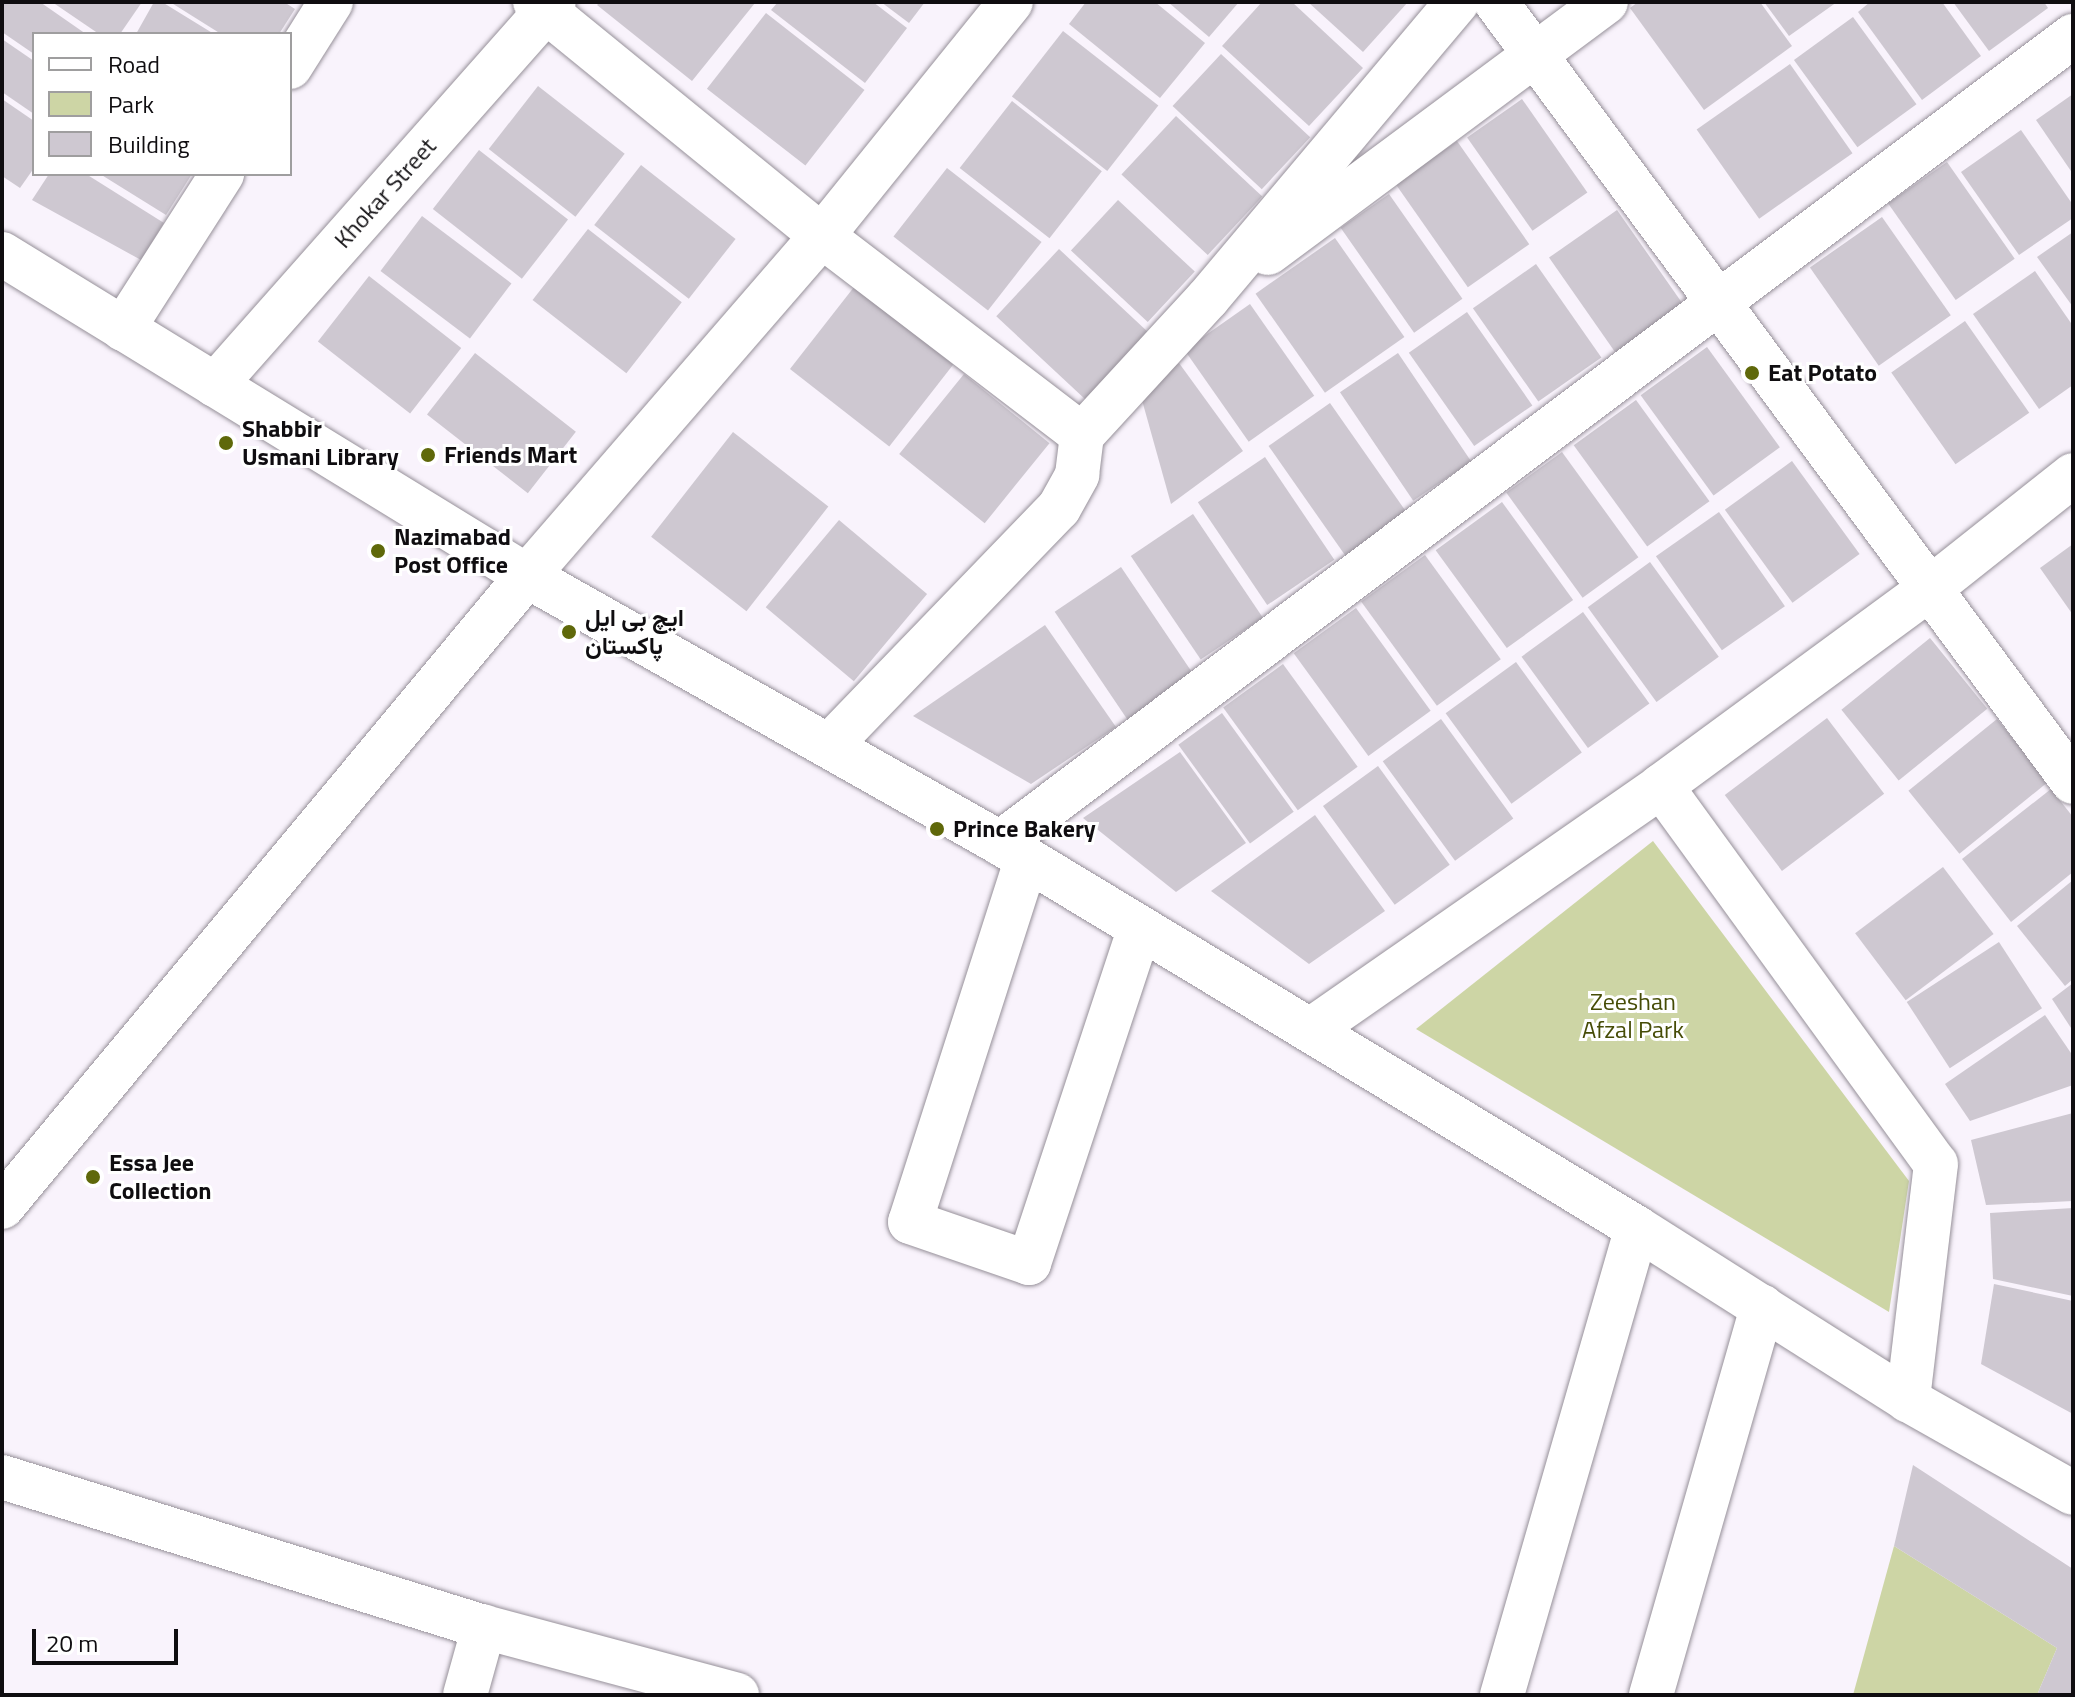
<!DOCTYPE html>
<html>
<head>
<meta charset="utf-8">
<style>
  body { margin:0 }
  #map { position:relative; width:2075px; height:1697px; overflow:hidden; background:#f9f3fc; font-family:"Titillium Web",Vazirmatn,sans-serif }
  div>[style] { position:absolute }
  .green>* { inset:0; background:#cdd5a5 }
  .building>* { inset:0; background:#cec8d1; transform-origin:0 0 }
  .roads { filter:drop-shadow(0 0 2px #969099) drop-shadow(0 0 2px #969099) }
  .street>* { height:44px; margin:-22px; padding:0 22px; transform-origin:22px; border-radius:22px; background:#fff }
  .secondary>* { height:44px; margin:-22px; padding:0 22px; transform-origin:22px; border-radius:22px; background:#fff }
  .dots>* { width:22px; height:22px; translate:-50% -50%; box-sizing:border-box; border:4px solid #fff; border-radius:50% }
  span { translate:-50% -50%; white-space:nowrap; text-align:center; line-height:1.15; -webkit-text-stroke:6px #fff; paint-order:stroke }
  .street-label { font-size:24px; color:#0f0d10 }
  .poi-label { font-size:24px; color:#0f0d10; font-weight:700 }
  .left { translate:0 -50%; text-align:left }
  .park-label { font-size:24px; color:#464c06 }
  .frame { position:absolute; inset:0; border:4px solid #0f0d10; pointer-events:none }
  .legend { position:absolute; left:32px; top:32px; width:260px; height:144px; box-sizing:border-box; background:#fff; border:2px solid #9f9e9f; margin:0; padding:10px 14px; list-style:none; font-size:24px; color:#0f0d10 }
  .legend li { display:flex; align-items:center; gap:16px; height:40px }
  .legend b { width:40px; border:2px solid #9f9e9f }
  .scale { position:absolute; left:32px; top:1629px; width:146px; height:36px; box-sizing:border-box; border:4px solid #0f0d10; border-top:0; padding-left:10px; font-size:24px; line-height:28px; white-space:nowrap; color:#0f0d10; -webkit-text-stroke:6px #fff; paint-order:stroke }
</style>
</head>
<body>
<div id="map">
  <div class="green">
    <i style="clip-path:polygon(1653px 841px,1909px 1181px,1889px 1312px,1416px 1029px)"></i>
    <i style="clip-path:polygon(1894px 1546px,2057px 1648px,2037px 1695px,1853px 1695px)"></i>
  </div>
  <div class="building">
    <i style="clip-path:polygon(4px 2px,40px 2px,86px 34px,34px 34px,34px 54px,2px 32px)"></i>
    <i style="clip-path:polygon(52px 2px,142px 2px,120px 34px,99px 34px)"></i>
    <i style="clip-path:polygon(154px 2px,162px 2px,214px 34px,136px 34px)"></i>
    <i style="clip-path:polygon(170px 2px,284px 2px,295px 9px,279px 34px,221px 34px)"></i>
    <i style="clip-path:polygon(600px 2px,753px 2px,755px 3px,692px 81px,597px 5px)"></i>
    <i style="clip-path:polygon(778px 2px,873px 2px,907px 28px,865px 83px,771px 10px)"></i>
    <i style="clip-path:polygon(881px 2px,925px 2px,909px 23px)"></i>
    <i style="clip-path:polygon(1086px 2px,1155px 2px,1205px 43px,1160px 98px,1069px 24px)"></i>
    <i style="clip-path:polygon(1168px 2px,1239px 2px,1209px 37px)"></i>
    <i style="clip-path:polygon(1262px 2px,1292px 2px,1363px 68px,1309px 126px,1222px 46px)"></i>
    <i style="clip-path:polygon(1308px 2px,1408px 2px,1363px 52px)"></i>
    <i style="clip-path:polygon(1638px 2px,1760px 2px,1792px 46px,1704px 110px,1630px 8px)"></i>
    <i style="clip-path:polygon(1764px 2px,1837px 2px,1789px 36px)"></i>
    <i style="clip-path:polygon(1870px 2px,1942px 2px,1981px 56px,1922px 100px,1858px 12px)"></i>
    <i style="clip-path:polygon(1953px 2px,2044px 2px,2048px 8px,1989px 51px)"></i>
    <i style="left:766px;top:13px;width:125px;height:96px;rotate:38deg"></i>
    <i style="left:1853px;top:17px;width:108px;height:73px;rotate:54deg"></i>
    <i style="left:1063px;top:31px;width:121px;height:83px;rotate:38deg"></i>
    <i style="clip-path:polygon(2px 39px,34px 61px,34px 114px,2px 92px)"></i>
    <i style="left:1221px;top:54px;width:122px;height:71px;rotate:43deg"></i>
    <i style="left:1790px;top:64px;width:109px;height:114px;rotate:55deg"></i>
    <i style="left:538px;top:86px;width:110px;height:80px;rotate:38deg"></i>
    <i style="clip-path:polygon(2073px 94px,2073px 174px,2036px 120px)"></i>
    <i style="clip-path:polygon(2px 99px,34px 121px,34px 168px,20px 188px,2px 176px)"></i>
    <i style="left:1522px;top:99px;width:114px;height:67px;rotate:55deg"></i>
    <i style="left:1012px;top:101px;width:114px;height:85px;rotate:38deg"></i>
    <i style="left:1176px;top:116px;width:118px;height:80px;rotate:43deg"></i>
    <i style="clip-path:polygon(2021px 130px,2073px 205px,2073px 218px,2019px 255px,1961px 172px)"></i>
    <i style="left:1457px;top:141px;width:126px;height:75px;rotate:55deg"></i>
    <i style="left:479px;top:150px;width:113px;height:75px;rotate:38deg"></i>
    <i style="left:1947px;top:162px;width:118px;height:72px;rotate:55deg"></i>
    <i style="left:641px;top:165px;width:120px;height:76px;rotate:38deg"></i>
    <i style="left:947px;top:168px;width:120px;height:87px;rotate:38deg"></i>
    <i style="clip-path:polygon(49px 174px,86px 174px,164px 223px,141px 260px,32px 200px)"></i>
    <i style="clip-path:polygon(100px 174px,192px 174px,166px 215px)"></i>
    <i style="left:1389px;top:194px;width:128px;height:59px;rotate:55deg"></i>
    <i style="left:1118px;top:200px;width:105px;height:69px;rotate:43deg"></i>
    <i style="left:1617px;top:210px;width:116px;height:83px;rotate:55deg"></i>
    <i style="left:422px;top:216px;width:112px;height:69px;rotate:37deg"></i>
    <i style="left:1882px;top:217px;width:120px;height:88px;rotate:55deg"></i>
    <i style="left:588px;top:229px;width:119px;height:90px;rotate:38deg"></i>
    <i style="clip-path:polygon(2073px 232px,2073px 307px,2037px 257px)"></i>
    <i style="left:1335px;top:238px;width:121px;height:97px;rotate:55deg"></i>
    <i style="left:1059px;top:249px;width:122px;height:92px;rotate:43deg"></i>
    <i style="left:1536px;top:264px;width:114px;height:77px;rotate:55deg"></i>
    <i style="clip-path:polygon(2035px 271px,2073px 326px,2073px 385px,2039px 409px,1973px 314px)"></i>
    <i style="left:369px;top:276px;width:117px;height:83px;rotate:38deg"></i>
    <i style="left:854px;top:287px;width:126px;height:104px;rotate:38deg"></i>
    <i style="left:1250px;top:304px;width:112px;height:80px;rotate:55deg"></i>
    <i style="left:1467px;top:312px;width:114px;height:71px;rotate:55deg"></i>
    <i style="left:1965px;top:321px;width:112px;height:90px;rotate:55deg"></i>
    <i style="left:1707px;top:347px;width:124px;height:82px;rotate:54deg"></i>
    <i style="left:475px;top:353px;width:128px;height:78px;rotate:38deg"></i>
    <i style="left:1398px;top:353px;width:131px;height:70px;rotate:56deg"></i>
    <i style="clip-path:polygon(1179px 363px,1243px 451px,1171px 504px,1140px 393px)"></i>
    <i style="left:964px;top:374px;width:110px;height:103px;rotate:39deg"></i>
    <i style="left:1636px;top:400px;width:125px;height:77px;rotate:54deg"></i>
    <i style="left:1330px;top:403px;width:134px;height:75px;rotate:55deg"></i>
    <i style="left:733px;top:432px;width:121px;height:133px;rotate:38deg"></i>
    <i style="left:1562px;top:452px;width:130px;height:69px;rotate:54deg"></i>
    <i style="left:1265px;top:457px;width:124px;height:81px;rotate:56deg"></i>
    <i style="left:1792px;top:461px;width:115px;height:83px;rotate:54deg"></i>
    <i style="left:1502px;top:502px;width:121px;height:82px;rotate:54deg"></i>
    <i style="left:1719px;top:512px;width:115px;height:77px;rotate:55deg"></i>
    <i style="left:1193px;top:514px;width:125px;height:75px;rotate:56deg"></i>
    <i style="left:839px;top:520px;width:115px;height:114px;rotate:40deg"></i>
    <i style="clip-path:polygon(2073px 544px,2073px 615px,2040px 568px)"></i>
    <i style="left:1425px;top:555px;width:129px;height:79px;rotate:54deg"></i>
    <i style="left:1650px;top:562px;width:117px;height:77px;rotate:54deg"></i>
    <i style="left:1121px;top:567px;width:130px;height:80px;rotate:56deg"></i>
    <i style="left:1356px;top:608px;width:127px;height:77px;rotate:54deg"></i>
    <i style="left:1583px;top:612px;width:113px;height:76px;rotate:54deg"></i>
    <i style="clip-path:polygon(1045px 625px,1116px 727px,1031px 784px,913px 716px)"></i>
    <i style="left:1930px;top:638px;width:91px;height:114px;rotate:51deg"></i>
    <i style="left:1516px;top:662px;width:112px;height:87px;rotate:54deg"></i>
    <i style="left:1283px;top:664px;width:127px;height:74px;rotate:54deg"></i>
    <i style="left:1222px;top:713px;width:122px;height:54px;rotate:54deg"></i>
    <i style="left:1827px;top:718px;width:95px;height:128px;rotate:53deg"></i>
    <i style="left:1441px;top:719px;width:123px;height:72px;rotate:54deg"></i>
    <i style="left:1997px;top:719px;width:81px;height:114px;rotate:51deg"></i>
    <i style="clip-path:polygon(1180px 752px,1246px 843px,1176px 892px,1083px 818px)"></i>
    <i style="left:1378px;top:766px;width:122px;height:68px;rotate:54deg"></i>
    <i style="clip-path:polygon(2051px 789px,2073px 817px,2073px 872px,2011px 922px,1962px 859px)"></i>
    <i style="clip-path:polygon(1315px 815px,1385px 911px,1309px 964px,1211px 891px)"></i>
    <i style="left:1943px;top:867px;width:84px;height:110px;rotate:53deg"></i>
    <i style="clip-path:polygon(2073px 880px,2073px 979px,2065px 986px,2017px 926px)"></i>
    <i style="left:1999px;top:942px;width:79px;height:110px;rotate:57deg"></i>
    <i style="clip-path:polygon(2073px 983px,2073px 1031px,2052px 999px)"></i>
    <i style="clip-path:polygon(2045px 1015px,2073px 1056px,2073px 1085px,1970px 1121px,1945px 1084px)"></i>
    <i style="clip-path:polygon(2073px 1113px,2073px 1201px,1986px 1205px,1971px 1140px)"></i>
    <i style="clip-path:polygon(2073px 1208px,2073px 1296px,1993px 1279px,1990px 1213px)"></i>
    <i style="clip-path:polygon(1994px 1284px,2073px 1301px,2073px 1414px,1981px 1364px)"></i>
    <i style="clip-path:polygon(1913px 1465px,2073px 1569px,2073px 1695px,2037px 1695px,2057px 1648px,1894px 1546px)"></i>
  </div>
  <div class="roads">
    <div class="street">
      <i style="left:535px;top:2px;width:370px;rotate:39.2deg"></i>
      <i style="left:822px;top:236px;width:327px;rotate:37.4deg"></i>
      <i style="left:1082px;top:435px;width:186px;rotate:-47.4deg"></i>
      <i style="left:1208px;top:298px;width:387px;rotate:-49.9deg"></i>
      <i style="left:1496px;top:2px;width:970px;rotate:53.51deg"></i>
      <i style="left:290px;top:67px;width:77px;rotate:-57.8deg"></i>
      <i style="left:1268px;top:253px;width:421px;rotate:-36.6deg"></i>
      <i style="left:123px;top:329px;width:184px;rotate:-57.4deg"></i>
      <i style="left:215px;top:385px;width:511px;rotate:-48.49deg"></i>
      <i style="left:829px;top:746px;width:331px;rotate:-46deg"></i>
      <i style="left:1059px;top:508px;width:38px;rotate:-61deg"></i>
      <i style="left:1077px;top:475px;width:40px;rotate:-82.9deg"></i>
      <i style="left:1661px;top:786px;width:467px;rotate:54deg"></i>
      <i style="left:1936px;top:1164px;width:238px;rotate:96.8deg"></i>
      <i style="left:1000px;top:843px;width:1343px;rotate:-36.95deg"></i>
      <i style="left:1026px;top:861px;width:379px;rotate:107.8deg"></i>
      <i style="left:910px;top:1222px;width:126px;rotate:19deg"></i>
      <i style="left:1029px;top:1263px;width:351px;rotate:-71.7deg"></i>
      <i style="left:1312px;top:1029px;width:425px;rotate:-34.8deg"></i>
      <i style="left:1661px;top:786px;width:331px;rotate:-36.3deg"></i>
      <i style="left:1928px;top:590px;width:185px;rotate:-38.4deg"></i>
      <i style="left:465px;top:1695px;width:71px;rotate:-74.4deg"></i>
      <i style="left:1502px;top:1695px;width:486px;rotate:-73.9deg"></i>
      <i style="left:1651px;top:1695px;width:404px;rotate:-74deg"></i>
    </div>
    <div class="secondary">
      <i style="left:2px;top:254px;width:616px;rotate:31.52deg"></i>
      <i style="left:527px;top:576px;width:543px;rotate:29.44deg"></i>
      <i style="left:1000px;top:843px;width:744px;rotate:31.15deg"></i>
      <i style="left:1637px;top:1228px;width:321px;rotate:32.4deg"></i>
      <i style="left:1908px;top:1400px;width:189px;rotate:29.4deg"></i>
      <i style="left:2px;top:1207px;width:821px;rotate:-50.24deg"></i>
      <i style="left:527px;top:576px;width:450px;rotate:-49.1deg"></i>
      <i style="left:822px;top:236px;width:301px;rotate:-51.1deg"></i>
      <i style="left:2px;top:1477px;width:505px;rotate:17.29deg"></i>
      <i style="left:484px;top:1627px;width:262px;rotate:15deg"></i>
    </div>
  </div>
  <div class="dots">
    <i style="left:1752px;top:373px;background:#5f680a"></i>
    <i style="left:226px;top:443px;background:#5f680a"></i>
    <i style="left:428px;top:455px;background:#5f680a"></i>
    <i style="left:378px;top:551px;background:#5f680a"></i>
    <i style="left:569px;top:632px;background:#5f680a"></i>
    <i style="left:937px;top:829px;background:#5f680a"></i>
    <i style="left:93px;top:1177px;background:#5f680a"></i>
  </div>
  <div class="street-label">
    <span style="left:385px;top:193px;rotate:-48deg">Khokar Street</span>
  </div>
  <div class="poi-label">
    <span class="left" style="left:1768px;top:373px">Eat Potato</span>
    <span class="left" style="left:242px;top:443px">Shabbir<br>Usmani Library</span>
    <span class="left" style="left:444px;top:455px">Friends Mart</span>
    <span class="left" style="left:394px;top:551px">Nazimabad<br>Post Office</span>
    <span class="left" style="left:585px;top:632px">ایچ بی ایل<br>پاکستان</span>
    <span class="left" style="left:953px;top:829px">Prince Bakery</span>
    <span class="left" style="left:109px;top:1177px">Essa Jee<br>Collection</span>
  </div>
  <div class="park-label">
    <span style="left:1633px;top:1016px">Zeeshan<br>Afzal Park</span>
  </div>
  <div class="frame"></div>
  <ul class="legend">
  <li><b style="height:10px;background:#fff"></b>Road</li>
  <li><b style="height:22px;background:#cdd5a5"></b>Park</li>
  <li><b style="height:22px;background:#cec8d1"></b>Building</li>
  </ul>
  <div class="scale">20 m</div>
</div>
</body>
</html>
